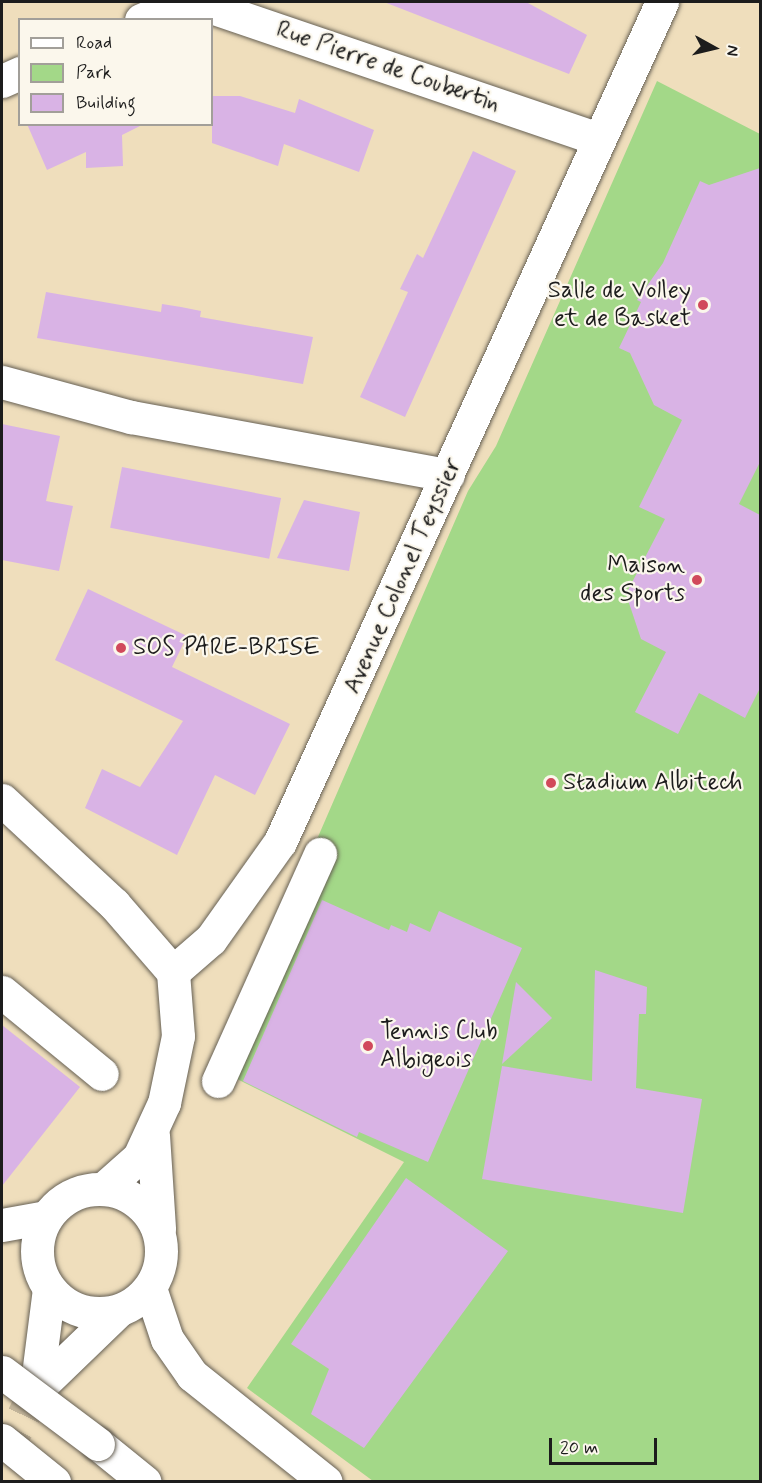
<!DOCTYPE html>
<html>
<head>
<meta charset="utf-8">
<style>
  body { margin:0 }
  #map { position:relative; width:762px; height:1483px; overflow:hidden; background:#efdebc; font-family:Mynerve,sans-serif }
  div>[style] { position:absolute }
  .green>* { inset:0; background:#a3d888 }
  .building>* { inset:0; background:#d9b3e5; transform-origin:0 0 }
  .major-tunnel>* { height:33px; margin-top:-16.5px; transform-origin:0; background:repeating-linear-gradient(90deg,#c5b79c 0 33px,transparent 0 49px) }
  .roads { filter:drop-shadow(0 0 2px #666054) drop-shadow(0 0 2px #666054) }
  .minor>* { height:33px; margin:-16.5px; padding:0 16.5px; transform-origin:16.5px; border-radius:16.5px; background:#fff }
  .major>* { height:33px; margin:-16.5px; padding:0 16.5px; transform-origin:16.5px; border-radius:16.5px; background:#fff }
  .major>.ring { margin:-16.5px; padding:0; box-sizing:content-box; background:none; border:33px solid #fff; border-radius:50% }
  .highway>* { height:33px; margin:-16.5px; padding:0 16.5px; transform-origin:16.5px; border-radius:16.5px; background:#fff }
  .bridges { filter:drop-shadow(0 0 2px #666054) drop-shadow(0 0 2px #666054) }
  .highway-bridge>* { height:33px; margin:-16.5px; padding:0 16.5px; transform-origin:16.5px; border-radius:16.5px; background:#fff }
  .dots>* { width:16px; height:16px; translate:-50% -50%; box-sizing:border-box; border:3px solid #fbf7ec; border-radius:50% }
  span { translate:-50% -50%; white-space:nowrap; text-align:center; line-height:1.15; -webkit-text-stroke:4.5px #fbf7ec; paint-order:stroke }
  .street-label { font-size:24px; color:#1c1c1c }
  .poi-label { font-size:24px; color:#1c1c1c }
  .right { translate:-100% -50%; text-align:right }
  .left { translate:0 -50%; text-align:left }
  .frame { position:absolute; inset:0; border:3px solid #1c1c1c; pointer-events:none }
  .legend { position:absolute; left:18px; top:18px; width:195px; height:108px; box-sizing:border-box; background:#fbf7ec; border:2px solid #a29f99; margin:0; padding:8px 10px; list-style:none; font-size:18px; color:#1c1c1c }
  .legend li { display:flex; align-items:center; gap:12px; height:30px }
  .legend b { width:30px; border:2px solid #a29f99 }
  .north { position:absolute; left:684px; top:18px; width:60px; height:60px; -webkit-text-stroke:4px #fbf7ec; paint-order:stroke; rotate:98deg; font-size:16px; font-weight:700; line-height:24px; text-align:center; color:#1c1c1c }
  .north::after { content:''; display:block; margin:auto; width:21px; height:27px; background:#1c1c1c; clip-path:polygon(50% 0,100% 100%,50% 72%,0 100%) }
  .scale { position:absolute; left:549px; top:1438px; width:108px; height:27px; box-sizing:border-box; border:3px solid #1c1c1c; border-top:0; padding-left:8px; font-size:18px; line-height:21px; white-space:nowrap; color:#1c1c1c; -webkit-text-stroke:4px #fbf7ec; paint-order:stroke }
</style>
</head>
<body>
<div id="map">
  <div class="green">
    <i style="clip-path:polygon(657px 81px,760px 134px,760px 1481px,373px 1481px,247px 1388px,404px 1162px,231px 1076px,298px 883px,468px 491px,496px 446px)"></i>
  </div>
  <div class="building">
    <i style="clip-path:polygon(384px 2px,526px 2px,587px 35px,569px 74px)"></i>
    <i style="clip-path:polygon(212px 96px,240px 96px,295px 113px,299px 99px,374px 130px,359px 172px,284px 144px,278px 166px,212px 143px)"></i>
    <i style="clip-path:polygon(27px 124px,144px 124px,122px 135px,123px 166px,86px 168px,86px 152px,47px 170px)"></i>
    <i style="clip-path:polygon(473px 151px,516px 171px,405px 417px,360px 397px,408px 292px,400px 289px,417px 254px,423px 258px)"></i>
    <i style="clip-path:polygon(760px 168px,760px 462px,739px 504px,760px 515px,760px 688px,745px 718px,699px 693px,678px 734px,635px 712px,666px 652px,641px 639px,626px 594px,665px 519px,639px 507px,682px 420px,654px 405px,630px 353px,619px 348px,641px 302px,637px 300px,663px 263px,700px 181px,709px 185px)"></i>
    <i style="clip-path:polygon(46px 292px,161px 312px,162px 304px,181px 307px,201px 311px,200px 317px,313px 337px,303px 384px,37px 338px)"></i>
    <i style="clip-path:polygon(2px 424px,60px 436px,46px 501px,73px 506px,59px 571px,2px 560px)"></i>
    <i style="left:122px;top:467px;width:162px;height:62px;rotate:11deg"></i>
    <i style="clip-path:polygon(304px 500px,360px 512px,349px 571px,277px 558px)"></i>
    <i style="clip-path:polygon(88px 589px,187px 636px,172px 667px,290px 724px,255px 795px,215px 775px,177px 855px,85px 808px,102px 769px,140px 787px,183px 721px,55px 660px)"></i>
    <i style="clip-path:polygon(322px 900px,389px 930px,391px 925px,407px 932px,410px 923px,430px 932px,439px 911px,522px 948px,428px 1162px,359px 1132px,357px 1137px,243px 1081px)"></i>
    <i style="clip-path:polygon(595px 970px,647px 987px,646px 1014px,639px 1014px,636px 1088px,702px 1099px,683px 1213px,482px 1179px,502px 1066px,592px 1081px)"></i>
    <i style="clip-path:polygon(516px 982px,552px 1018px,502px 1064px)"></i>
    <i style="clip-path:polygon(2px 1025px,80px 1087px,2px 1186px)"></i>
    <i style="clip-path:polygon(406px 1178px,508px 1251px,364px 1448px,311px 1414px,329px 1369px,291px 1344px)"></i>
  </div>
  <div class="major-tunnel">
    <i style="left:2px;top:1459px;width:77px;rotate:-63.8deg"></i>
  </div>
  <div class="roads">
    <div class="minor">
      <i style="left:141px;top:20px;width:33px;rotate:-23deg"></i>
      <i style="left:171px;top:7px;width:34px;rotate:-3deg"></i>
      <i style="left:205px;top:5px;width:416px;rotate:18.8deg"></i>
      <i style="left:2px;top:81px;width:20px;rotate:-24deg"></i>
      <i style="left:2px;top:382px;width:134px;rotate:15.2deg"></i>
      <i style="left:131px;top:417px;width:322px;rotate:10.4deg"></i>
      <i style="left:2px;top:800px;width:153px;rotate:42.9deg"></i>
      <i style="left:114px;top:904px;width:90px;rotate:49.1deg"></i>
      <i style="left:2px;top:992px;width:129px;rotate:39.4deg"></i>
      <i style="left:218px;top:1081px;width:249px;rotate:-65.8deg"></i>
    </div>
    <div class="major">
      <i style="left:153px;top:1135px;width:94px;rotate:86.3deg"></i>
      <i style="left:104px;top:1188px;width:47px;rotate:-41.5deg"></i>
      <i style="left:139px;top:1157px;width:60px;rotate:-65.2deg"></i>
      <i style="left:164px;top:1103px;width:68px;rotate:-78.2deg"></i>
      <i style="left:178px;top:1036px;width:64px;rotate:-94.5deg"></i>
      <i style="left:173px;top:972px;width:50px;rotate:-41deg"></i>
      <i style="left:211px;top:939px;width:119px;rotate:-54.6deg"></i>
      <i style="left:280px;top:842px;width:923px;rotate:-65.55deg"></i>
      <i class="ring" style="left:37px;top:1189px;width:91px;height:91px"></i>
      <i style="left:36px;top:1390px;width:114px;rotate:-43.9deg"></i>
      <i style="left:36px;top:1390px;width:102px;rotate:-82.7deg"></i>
    </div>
    <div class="highway">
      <i style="left:2px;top:1225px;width:45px;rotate:-10.3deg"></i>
      <i style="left:150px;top:1288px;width:54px;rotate:71.6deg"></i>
      <i style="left:167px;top:1339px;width:44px;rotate:55.2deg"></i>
      <i style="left:192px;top:1375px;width:171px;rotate:38.6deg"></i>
      <i style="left:98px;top:1444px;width:60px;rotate:39deg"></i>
    </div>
  </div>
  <div class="bridges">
    <div class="highway-bridge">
      <i style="left:2px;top:1372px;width:120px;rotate:36.9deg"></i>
      <i style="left:2px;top:1440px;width:67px;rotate:38.9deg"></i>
    </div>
  </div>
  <div class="dots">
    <i style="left:703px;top:305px;background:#d1495b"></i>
    <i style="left:697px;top:580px;background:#d1495b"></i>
    <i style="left:121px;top:648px;background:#d1495b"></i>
    <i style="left:551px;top:783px;background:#d1495b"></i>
    <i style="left:368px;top:1046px;background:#d1495b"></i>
  </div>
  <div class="street-label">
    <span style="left:388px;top:67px;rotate:19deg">Rue Pierre de Coubertin</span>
    <span style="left:403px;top:576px;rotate:-66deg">Avenue Colonel Teyssier</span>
  </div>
  <div class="poi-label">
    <span class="right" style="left:691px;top:305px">Salle de Volley<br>et de Basket</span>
    <span class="right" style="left:685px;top:580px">Maison<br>des Sports</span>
    <span class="left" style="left:133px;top:648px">SOS PARE-BRISE</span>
    <span class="left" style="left:563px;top:783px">Stadium Albitech</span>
    <span class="left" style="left:380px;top:1046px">Tennis Club<br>Albigeois</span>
  </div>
  <div class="frame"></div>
  <ul class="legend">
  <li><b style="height:8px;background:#fff"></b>Road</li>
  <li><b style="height:16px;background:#a3d888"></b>Park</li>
  <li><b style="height:16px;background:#d9b3e5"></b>Building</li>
  </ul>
  <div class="north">N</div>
  <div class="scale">20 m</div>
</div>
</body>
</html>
